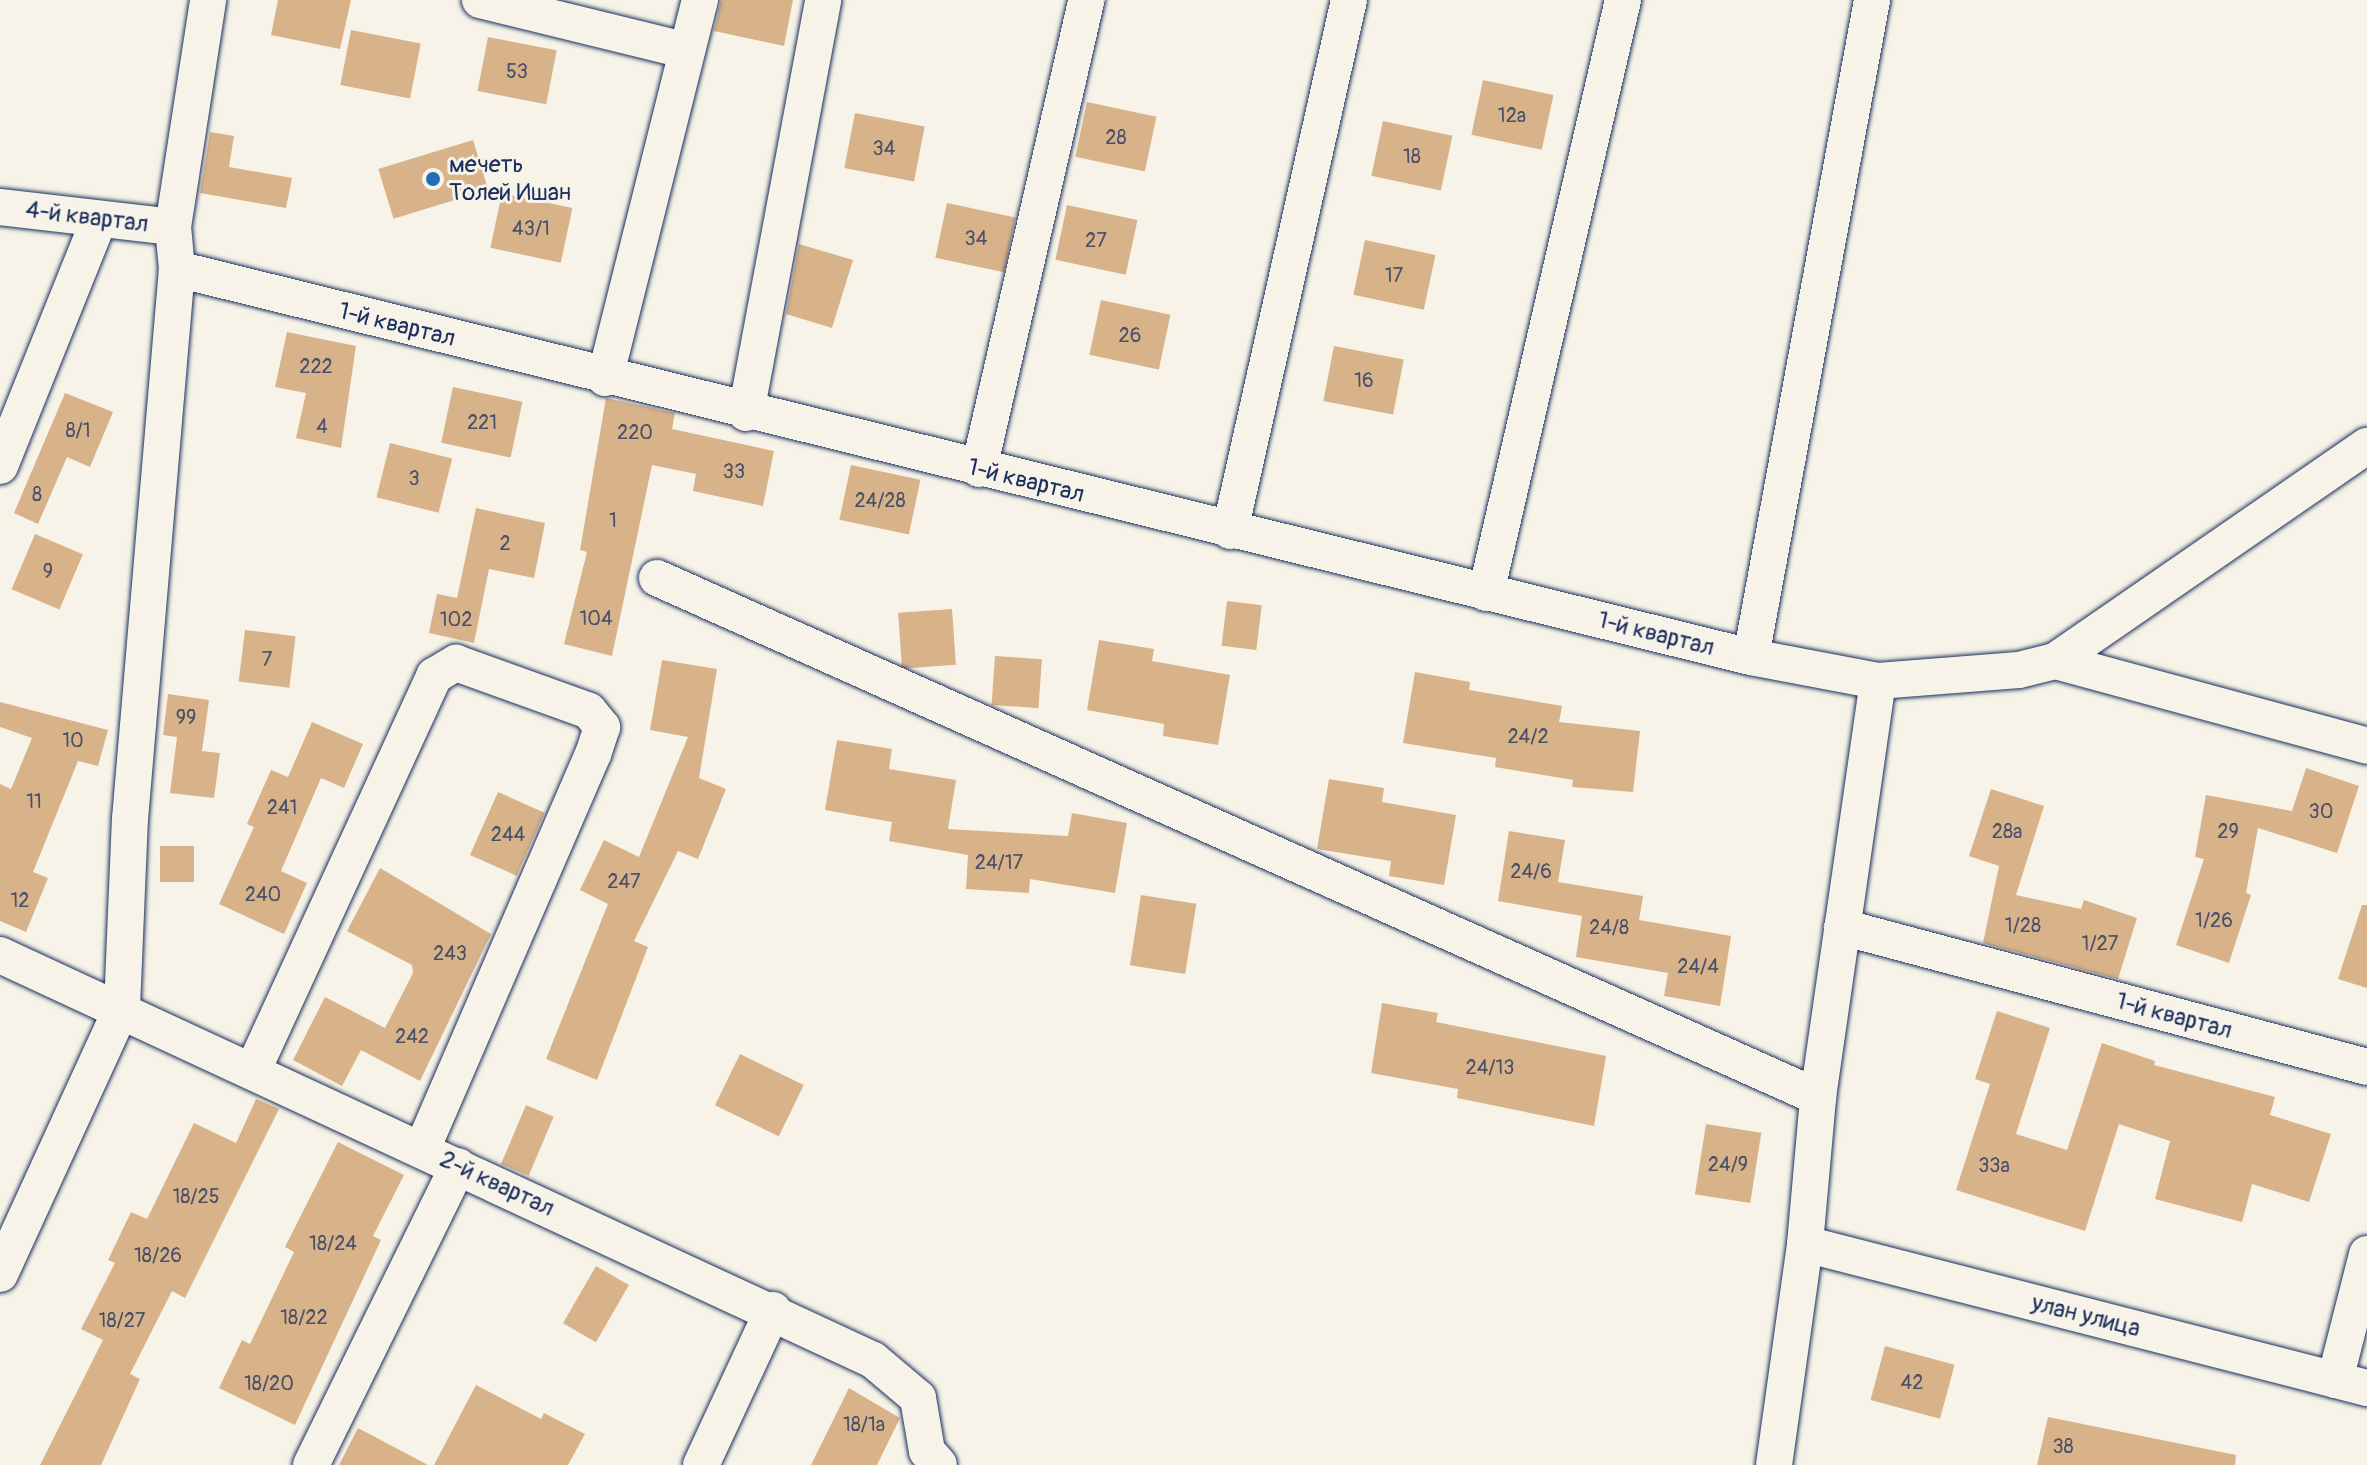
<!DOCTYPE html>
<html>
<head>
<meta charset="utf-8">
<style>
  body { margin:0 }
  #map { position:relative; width:2367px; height:1465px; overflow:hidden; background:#f7f3e8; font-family:Pangolin,sans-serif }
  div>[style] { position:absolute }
  .building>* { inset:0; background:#d8b389; transform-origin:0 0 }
  .roads { filter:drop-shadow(0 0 2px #1b2f5e) drop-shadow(0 0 2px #1b2f5e) }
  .street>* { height:36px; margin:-18px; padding:0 18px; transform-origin:18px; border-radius:18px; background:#f7f3e8 }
  .dots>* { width:22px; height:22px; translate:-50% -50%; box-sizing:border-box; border:4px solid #f7f3e8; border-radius:50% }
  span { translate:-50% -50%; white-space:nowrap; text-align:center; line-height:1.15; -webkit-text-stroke:6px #f7f3e8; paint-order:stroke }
  .number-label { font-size:20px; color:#4a5069 }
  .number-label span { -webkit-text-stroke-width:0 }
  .poi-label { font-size:24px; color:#1b2f5e }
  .left { translate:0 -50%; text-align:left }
  .street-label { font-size:24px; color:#1b2f5e }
</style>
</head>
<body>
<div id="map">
  <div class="building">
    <i style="clip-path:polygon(278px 0,351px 0,340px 49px,271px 35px)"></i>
    <i style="clip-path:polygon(721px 0,793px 0,784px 46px,714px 31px)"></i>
    <i style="left:351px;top:30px;width:71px;height:56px;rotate:11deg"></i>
    <i style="left:488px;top:37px;width:70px;height:55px;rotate:11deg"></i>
    <i style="left:1483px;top:80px;width:72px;height:56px;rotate:12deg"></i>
    <i style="left:1087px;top:102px;width:71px;height:56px;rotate:12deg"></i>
    <i style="left:855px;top:113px;width:71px;height:56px;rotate:11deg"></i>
    <i style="left:1383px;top:121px;width:71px;height:56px;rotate:12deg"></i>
    <i style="clip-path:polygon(210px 132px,234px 136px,229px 167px,292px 178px,286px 208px,200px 193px)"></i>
    <i style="left:473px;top:140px;width:52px;height:99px;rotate:73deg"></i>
    <i style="left:502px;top:193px;width:72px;height:56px;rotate:12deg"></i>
    <i style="left:947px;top:203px;width:70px;height:56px;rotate:12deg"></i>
    <i style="left:1067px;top:205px;width:72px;height:56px;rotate:12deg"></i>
    <i style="left:1365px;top:240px;width:72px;height:56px;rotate:12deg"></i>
    <i style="clip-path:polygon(799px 244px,853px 260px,832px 328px,786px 314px)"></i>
    <i style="left:1101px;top:300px;width:71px;height:56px;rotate:12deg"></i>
    <i style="clip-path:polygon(287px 332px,356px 346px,341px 448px,296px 438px,306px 393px,275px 387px)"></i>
    <i style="left:1334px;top:346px;width:71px;height:56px;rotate:11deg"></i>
    <i style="left:453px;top:387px;width:71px;height:57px;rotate:12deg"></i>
    <i style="clip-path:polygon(65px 393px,113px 412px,90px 467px,67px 457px,38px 524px,14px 513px)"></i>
    <i style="clip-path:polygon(606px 398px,675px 413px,672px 429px,774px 451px,763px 506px,693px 491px,696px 474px,652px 465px,612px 656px,564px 644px,587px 552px,580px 550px)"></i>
    <i style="left:390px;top:443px;width:64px;height:56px;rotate:14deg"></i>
    <i style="left:851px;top:465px;width:71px;height:56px;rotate:12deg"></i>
    <i style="clip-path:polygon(476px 508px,545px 523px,534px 578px,489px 569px,474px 643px,429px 633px,437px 594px,457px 598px)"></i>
    <i style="left:35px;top:534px;width:52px;height:60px;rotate:23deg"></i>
    <i style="left:1227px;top:601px;width:35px;height:45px;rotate:7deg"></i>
    <i style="left:952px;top:609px;width:56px;height:54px;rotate:86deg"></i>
    <i style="left:245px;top:630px;width:51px;height:52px;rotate:7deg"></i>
    <i style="clip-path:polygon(1099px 640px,1154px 649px,1152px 661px,1230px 675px,1218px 745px,1163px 736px,1164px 724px,1087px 710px)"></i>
    <i style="left:995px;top:656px;width:47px;height:49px;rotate:4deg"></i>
    <i style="clip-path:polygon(662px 660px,717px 669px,699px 778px,726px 789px,698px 859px,678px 851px,634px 941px,648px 947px,597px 1080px,546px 1059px,608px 904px,580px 890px,604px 840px,639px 857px,688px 737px,650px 730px)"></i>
    <i style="clip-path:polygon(1415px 672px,1470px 682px,1469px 690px,1562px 706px,1559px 722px,1640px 731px,1633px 792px,1572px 787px,1573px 780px,1495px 767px,1496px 758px,1403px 743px)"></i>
    <i style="clip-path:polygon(168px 694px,209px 700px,202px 751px,220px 753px,214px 798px,170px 793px,177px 737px,163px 735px)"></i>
    <i style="clip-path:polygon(0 702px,108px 730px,98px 766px,78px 761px,33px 872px,48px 878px,26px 932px,0 921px,0 784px,11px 789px,32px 738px,0 727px)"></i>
    <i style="clip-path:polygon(312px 722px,363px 744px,344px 788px,321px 778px,281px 871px,307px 883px,284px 934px,219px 904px,254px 827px,247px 824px,271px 770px,288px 777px)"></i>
    <i style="clip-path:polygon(837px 740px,892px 749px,889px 769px,956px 780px,948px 829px,1068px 836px,1072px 813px,1127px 823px,1115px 893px,1030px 879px,1029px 893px,966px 889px,968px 855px,889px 841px,892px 822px,825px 810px)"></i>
    <i style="clip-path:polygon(2306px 768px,2359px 786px,2337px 853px,2258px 828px,2246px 893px,2251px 895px,2229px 963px,2176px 945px,2204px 859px,2195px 857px,2206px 795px,2292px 811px)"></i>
    <i style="clip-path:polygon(1329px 779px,1384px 788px,1382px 802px,1456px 815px,1444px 885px,1389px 876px,1391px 861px,1317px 849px)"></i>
    <i style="clip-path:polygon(1991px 789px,2044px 806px,2016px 895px,2081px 909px,2084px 900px,2137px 918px,2118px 979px,1983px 943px,1999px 866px,1969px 856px)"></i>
    <i style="left:498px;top:792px;width:51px;height:69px;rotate:24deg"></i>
    <i style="clip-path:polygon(1509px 831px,1565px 840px,1558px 882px,1643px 896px,1639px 920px,1731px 936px,1720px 1006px,1664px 996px,1668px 973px,1576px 957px,1582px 916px,1498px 901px)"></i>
    <i style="left:160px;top:846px;width:34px;height:36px"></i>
    <i style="clip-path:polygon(380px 868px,491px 934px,420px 1081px,361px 1050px,342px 1086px,293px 1060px,325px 997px,385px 1028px,413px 973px,412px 965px,347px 931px)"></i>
    <i style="left:1141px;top:895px;width:56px;height:71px;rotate:9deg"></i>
    <i style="clip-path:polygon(2362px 905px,2367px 905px,2367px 988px,2338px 979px)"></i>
    <i style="clip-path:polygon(1382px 1003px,1438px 1013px,1436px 1022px,1606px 1056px,1594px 1126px,1457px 1098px,1458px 1089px,1371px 1073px)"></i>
    <i style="clip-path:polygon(1997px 1011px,2050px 1028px,2016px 1134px,2067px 1150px,2102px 1043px,2155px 1061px,2154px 1065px,2275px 1097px,2270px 1115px,2331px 1134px,2309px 1202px,2252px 1184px,2242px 1222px,2155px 1199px,2170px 1141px,2119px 1124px,2085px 1231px,1956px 1190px,1990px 1084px,1975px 1079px)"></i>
    <i style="left:740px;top:1054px;width:71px;height:57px;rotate:26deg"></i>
    <i style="clip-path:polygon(256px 1099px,279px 1109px,185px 1298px,172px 1291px,130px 1374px,140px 1379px,101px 1465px,40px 1465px,103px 1340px,81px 1329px,115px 1263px,108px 1260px,131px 1212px,147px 1219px,194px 1123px,236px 1143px)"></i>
    <i style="left:526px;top:1105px;width:30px;height:64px;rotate:23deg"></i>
    <i style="left:1706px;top:1124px;width:56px;height:71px;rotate:9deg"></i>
    <i style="clip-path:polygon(338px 1142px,404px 1175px,373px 1236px,381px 1240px,295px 1425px,219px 1388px,242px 1340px,250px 1344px,294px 1252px,285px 1247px)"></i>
    <i style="left:596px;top:1266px;width:38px;height:66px;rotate:30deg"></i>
    <i style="left:1885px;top:1346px;width:72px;height:56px;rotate:15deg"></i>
    <i style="clip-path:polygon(476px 1385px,541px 1419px,544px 1413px,585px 1434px,568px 1465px,434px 1465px)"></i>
    <i style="clip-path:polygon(849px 1388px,900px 1418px,877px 1465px,811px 1465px)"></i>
    <i style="clip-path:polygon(2048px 1417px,2236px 1455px,2235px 1465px,2037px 1465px)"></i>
    <i style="clip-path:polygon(358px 1428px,428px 1465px,339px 1465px)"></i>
  </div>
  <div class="roads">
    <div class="street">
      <i style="left:480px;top:0;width:213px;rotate:13.8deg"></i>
      <i style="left:0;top:207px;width:174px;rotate:6.6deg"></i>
      <i style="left:177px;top:269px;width:1621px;rotate:13.85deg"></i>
      <i style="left:1751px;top:657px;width:129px;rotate:10.7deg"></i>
      <i style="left:1878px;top:681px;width:141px;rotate:-4.5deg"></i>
      <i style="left:2019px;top:670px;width:37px;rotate:-14deg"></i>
      <i style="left:2055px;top:661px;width:379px;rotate:-34.6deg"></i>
      <i style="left:605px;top:378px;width:390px;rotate:-75.9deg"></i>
      <i style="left:746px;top:413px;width:420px;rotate:-79.4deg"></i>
      <i style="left:0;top:466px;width:265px;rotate:-68.1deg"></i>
      <i style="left:979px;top:469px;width:481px;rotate:-77.1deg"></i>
      <i style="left:1230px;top:531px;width:544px;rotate:-77.37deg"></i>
      <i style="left:657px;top:578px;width:1272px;rotate:24.09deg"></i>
      <i style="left:1486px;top:593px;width:609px;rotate:-76.99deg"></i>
      <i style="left:1751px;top:657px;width:668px;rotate:-79.56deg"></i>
      <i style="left:2055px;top:661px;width:323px;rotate:15.2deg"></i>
      <i style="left:1842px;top:927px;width:543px;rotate:14.93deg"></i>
      <i style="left:0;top:955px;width:962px;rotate:24.89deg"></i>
      <i style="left:873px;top:1360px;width:59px;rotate:40.2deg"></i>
      <i style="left:918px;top:1398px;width:54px;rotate:80.4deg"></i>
      <i style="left:927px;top:1451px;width:18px;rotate:49deg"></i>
      <i style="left:253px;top:1070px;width:434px;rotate:-65.3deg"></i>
      <i style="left:434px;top:676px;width:26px;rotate:-31deg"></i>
      <i style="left:456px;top:663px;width:141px;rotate:19.8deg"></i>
      <i style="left:589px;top:711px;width:21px;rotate:51deg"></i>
      <i style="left:602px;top:727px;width:28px;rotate:108deg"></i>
      <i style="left:593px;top:754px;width:431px;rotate:113.4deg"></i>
      <i style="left:1805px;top:1244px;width:580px;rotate:14.37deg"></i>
      <i style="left:0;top:1274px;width:293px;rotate:-65.4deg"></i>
      <i style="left:122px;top:1008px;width:189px;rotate:-87.6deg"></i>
      <i style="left:130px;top:819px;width:552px;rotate:-85.12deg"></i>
      <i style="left:177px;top:269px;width:42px;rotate:-95.4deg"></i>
      <i style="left:173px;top:227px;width:230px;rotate:-81.2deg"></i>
      <i style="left:2335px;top:1380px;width:130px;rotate:-75.7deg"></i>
      <i style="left:311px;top:1465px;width:333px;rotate:-63.8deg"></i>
      <i style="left:701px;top:1465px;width:171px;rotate:-65.1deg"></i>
      <i style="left:1774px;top:1465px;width:223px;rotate:-82deg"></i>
      <i style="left:1805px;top:1244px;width:148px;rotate:-84.9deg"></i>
      <i style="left:1818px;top:1097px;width:420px;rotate:-81.8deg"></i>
    </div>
  </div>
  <div class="dots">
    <i style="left:433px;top:179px;background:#1f6fb2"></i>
  </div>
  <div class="number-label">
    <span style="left:517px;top:71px">53</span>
    <span style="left:1512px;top:115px">12а</span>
    <span style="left:1116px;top:137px">28</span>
    <span style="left:884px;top:148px">34</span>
    <span style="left:1412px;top:156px">18</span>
    <span style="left:531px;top:228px">43/1</span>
    <span style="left:976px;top:238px">34</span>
    <span style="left:1096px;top:240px">27</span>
    <span style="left:1394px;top:275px">17</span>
    <span style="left:1130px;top:335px">26</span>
    <span style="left:316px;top:366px">222</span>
    <span style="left:1364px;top:380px">16</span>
    <span style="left:482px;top:422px">221</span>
    <span style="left:322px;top:426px">4</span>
    <span style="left:78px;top:430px">8/1</span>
    <span style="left:635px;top:432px">220</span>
    <span style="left:734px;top:471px">33</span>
    <span style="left:414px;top:478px">3</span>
    <span style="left:37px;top:494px">8</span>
    <span style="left:880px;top:500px">24/28</span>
    <span style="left:613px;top:520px">1</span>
    <span style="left:505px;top:543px">2</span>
    <span style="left:48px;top:571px">9</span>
    <span style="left:596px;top:618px">104</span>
    <span style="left:456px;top:619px">102</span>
    <span style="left:267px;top:659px">7</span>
    <span style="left:186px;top:717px">99</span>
    <span style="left:1528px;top:736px">24/2</span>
    <span style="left:73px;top:740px">10</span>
    <span style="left:34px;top:801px">11</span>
    <span style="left:282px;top:807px">241</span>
    <span style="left:2321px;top:811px">30</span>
    <span style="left:2007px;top:831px">28а</span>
    <span style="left:2228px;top:831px">29</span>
    <span style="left:508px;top:834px">244</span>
    <span style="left:999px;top:862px">24/17</span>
    <span style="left:1531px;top:871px">24/6</span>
    <span style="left:624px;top:881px">247</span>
    <span style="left:263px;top:894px">240</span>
    <span style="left:20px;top:900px">12</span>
    <span style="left:2214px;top:920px">1/26</span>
    <span style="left:2023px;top:925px">1/28</span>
    <span style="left:1609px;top:927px">24/8</span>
    <span style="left:2100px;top:943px">1/27</span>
    <span style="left:450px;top:953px">243</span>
    <span style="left:1698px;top:966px">24/4</span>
    <span style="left:412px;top:1036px">242</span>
    <span style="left:1490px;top:1067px">24/13</span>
    <span style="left:1728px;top:1164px">24/9</span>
    <span style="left:1994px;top:1165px">33а</span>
    <span style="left:196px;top:1196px">18/25</span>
    <span style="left:333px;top:1243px">18/24</span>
    <span style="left:158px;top:1255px">18/26</span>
    <span style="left:304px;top:1317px">18/22</span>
    <span style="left:122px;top:1320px">18/27</span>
    <span style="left:1912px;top:1382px">42</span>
    <span style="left:269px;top:1383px">18/20</span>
    <span style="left:864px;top:1424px">18/1а</span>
    <span style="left:2063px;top:1446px">38</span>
  </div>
  <div class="poi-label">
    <span class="left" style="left:449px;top:179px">мечеть<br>Толей Ишан</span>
  </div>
  <div class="street-label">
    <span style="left:87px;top:217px;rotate:7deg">4-й квартал</span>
    <span style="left:397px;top:325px;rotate:14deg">1-й квартал</span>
    <span style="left:1026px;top:481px;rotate:14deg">1-й квартал</span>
    <span style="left:1656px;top:634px;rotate:14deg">1-й квартал</span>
    <span style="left:2174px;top:1016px;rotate:15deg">1-й квартал</span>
    <span style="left:497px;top:1184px;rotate:25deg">2-й квартал</span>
    <span style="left:2086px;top:1316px;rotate:14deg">улан улица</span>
  </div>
</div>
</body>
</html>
